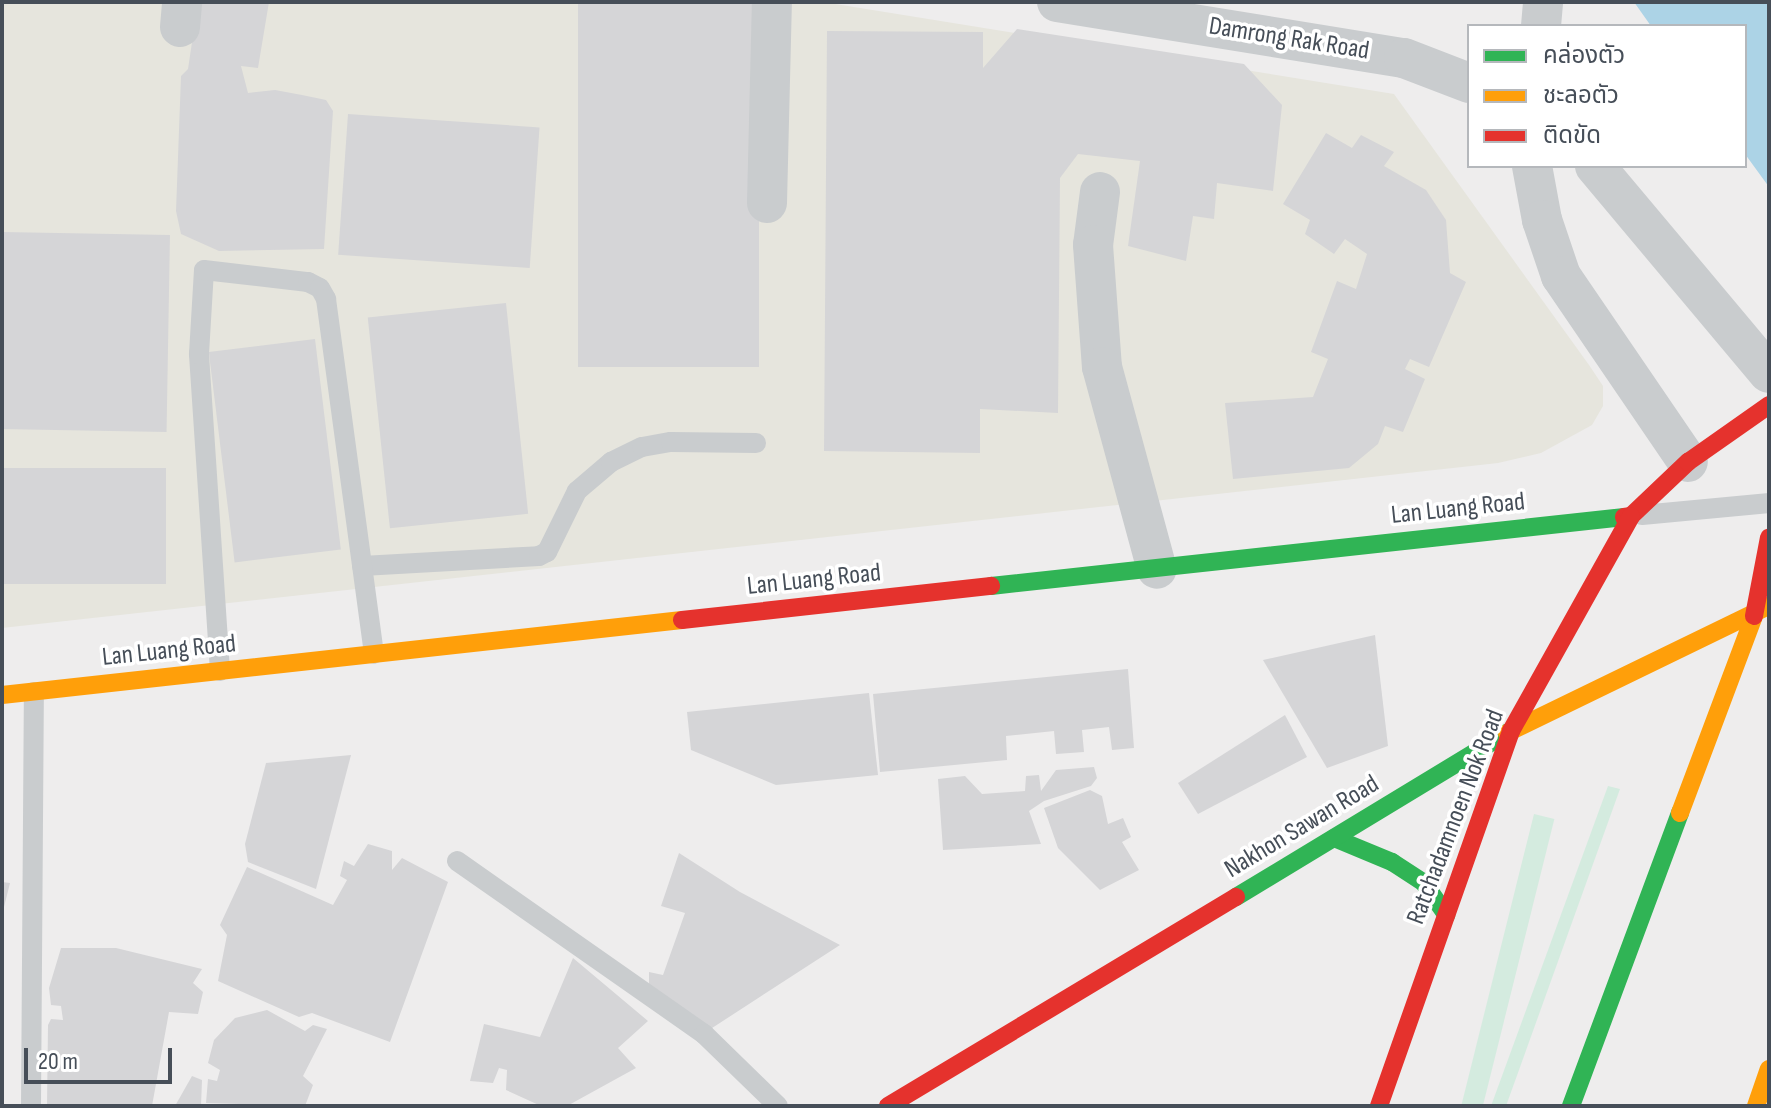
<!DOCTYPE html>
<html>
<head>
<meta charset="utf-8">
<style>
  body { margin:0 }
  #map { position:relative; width:1771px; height:1108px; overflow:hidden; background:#eeeded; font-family:"Sofia Sans Condensed","Noto Sans Thai",sans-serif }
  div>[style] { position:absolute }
  .commercial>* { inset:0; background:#e6e5dd }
  .green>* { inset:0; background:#d4ebdf; transform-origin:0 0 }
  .water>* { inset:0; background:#acd3e6 }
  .building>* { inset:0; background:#d5d5d7; transform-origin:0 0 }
  .lane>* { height:20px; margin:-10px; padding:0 10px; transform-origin:10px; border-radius:10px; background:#c9ccce }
  .street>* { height:40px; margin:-20px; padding:0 20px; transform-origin:20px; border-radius:20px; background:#c9ccce }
  .fast>* { height:18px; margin:-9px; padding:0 9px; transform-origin:9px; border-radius:9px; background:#30b455 }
  .slow>* { height:18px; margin:-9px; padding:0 9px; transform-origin:9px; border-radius:9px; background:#ff9f0a }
  .jam>* { height:18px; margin:-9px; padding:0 9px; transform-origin:9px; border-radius:9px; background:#e5322d }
  span { translate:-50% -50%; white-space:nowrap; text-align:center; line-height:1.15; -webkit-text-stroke:7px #fff; paint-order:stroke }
  .street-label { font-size:26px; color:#464e58 }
  .frame { position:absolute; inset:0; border:4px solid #464e58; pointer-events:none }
  .legend { position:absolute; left:1467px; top:24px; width:280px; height:144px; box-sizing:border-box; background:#fff; border:2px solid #b5b8bc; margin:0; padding:10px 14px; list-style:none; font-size:24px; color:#464e58 }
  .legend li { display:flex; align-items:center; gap:16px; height:40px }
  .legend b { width:40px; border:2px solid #b5b8bc }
  .scale { position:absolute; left:24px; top:1048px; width:148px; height:36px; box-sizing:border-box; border:4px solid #464e58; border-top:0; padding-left:10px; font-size:24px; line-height:28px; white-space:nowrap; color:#464e58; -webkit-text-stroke:6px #fff; paint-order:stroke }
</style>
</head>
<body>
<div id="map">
  <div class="commercial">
    <i style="clip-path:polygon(2px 2px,823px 2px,1394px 94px,1589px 365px,1603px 386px,1603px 406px,1592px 425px,1541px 453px,1498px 463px,2px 628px)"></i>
  </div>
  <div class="green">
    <i style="clip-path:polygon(1608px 786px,1620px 789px,1506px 1106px,1491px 1106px)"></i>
    <i style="left:1534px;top:814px;width:21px;height:311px;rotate:14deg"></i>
  </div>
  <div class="water">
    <i style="clip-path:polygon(1634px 2px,1769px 2px,1769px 187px,1745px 154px,1745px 26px,1651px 26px)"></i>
  </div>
  <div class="building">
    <i style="clip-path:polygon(198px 2px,269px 2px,258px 68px,241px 66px,248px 93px,275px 90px,302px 95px,326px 100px,333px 111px,324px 249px,219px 251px,181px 234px,176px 211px,181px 76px,188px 69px)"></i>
    <i style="left:578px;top:4px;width:181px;height:363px"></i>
    <i style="clip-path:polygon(1017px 29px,1244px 64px,1282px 105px,1273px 191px,1217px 183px,1214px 219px,1193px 216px,1186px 261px,1128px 246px,1140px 161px,1078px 154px,1060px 178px,1058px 413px,980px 409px,980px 453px,824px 451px,827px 31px,983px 32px,983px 68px)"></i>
    <i style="left:348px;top:114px;width:192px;height:141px;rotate:4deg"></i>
    <i style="clip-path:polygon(1326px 133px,1352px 148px,1361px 135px,1394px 152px,1384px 166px,1426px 190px,1446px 220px,1450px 273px,1466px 282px,1429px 367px,1410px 359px,1405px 369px,1425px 379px,1403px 432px,1385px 426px,1378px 444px,1349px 468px,1233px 479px,1225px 403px,1313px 397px,1328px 359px,1311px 352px,1337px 281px,1356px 289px,1367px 254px,1345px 239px,1334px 254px,1305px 234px,1310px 220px,1283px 204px)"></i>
    <i style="left:2px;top:232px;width:168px;height:197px;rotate:1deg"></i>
    <i style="left:506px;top:303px;width:212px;height:139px;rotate:84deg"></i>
    <i style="left:315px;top:339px;width:212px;height:107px;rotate:83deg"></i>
    <i style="left:2px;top:468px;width:164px;height:116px"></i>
    <i style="clip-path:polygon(1375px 635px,1388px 746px,1327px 768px,1263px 660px)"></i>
    <i style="clip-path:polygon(1128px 669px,1134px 748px,1112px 750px,1109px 727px,1082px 730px,1084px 752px,1056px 754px,1054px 731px,1006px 736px,1007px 760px,880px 772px,873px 694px)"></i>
    <i style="clip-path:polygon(869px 693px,878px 775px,776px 785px,691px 750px,687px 712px)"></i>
    <i style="clip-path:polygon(1285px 715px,1307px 757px,1198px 814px,1178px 783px)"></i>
    <i style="clip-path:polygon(351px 755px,316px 889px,248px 862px,245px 844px,266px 763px)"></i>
    <i style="clip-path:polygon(1094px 767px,1097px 778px,1091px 786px,1044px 801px,1029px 811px,1041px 844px,943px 850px,938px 779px,965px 776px,982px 794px,1025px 791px,1026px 776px,1039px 775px,1041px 791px,1056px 770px)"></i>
    <i style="clip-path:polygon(1090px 790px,1102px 796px,1108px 824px,1123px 818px,1131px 837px,1122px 842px,1139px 870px,1100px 890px,1058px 848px,1044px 808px)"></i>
    <i style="clip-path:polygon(368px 844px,392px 851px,392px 870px,402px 858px,448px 882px,390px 1042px,312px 1013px,299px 1017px,218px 981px,227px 935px,220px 925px,247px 867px,333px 905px,347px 880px,340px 876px,344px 861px,354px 866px)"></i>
    <i style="clip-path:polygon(679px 853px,740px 892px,840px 945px,709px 1030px,649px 986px,649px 972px,663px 975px,685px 913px,661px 906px)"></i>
    <i style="clip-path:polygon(2px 882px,10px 883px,3px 911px,2px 911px)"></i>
    <i style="clip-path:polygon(61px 948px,116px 948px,202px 969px,193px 983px,203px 992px,198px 1014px,169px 1012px,152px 1106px,47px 1106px,48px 1025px,51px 1019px,63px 1020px,61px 1006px,51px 1005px,49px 988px)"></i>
    <i style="clip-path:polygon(573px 958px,648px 1021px,618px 1048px,636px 1068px,567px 1106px,541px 1106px,506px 1090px,507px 1070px,499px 1068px,493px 1083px,470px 1081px,484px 1024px,540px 1037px)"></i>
    <i style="clip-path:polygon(267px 1010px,305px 1031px,313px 1025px,327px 1029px,303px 1076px,313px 1085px,305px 1106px,206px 1103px,208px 1079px,217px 1081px,220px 1070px,208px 1063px,214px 1040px,235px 1018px)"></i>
    <i style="clip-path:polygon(192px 1076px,202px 1080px,201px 1106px,175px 1106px)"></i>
  </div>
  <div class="lane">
    <i style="left:1642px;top:515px;width:128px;rotate:-5.4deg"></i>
    <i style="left:362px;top:566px;width:177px;rotate:-3.2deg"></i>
    <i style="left:539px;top:556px;width:9px;rotate:-27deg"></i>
    <i style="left:547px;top:552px;width:68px;rotate:-63.8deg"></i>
    <i style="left:577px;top:491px;width:45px;rotate:-40.5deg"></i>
    <i style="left:611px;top:462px;width:34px;rotate:-26deg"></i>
    <i style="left:642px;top:447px;width:29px;rotate:-10deg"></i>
    <i style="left:671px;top:442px;width:85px;rotate:0.7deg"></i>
    <i style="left:220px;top:671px;width:318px;rotate:-93.8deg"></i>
    <i style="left:199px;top:354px;width:84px;rotate:-86.6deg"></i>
    <i style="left:204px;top:270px;width:105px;rotate:6.6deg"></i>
    <i style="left:308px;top:282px;width:13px;rotate:27deg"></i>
    <i style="left:320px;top:288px;width:13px;rotate:61deg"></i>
    <i style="left:326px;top:299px;width:358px;rotate:82.3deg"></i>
    <i style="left:457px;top:861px;width:302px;rotate:35deg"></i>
    <i style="left:704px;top:1034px;width:103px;rotate:44.2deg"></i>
    <i style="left:31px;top:1106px;width:414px;rotate:-89.6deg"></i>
  </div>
  <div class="street">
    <i style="left:1057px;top:2px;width:351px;rotate:9.2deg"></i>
    <i style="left:1404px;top:58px;width:70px;rotate:21deg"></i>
    <i style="left:1541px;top:26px;width:24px;rotate:-85deg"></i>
    <i style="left:180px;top:27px;width:25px;rotate:-85deg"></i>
    <i style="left:1532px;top:166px;width:55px;rotate:79.5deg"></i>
    <i style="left:1542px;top:220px;width:59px;rotate:71.3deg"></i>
    <i style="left:1561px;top:276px;width:225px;rotate:55.7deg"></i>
    <i style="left:1595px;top:166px;width:270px;rotate:50deg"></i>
    <i style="left:1100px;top:192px;width:53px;rotate:97.5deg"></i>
    <i style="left:1093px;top:245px;width:122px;rotate:85.8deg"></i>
    <i style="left:1102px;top:367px;width:209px;rotate:74.8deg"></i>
    <i style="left:767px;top:203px;width:201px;rotate:-88.6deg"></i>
  </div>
  <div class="fast">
    <i style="left:991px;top:586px;width:637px;rotate:-6.22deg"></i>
    <i style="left:1334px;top:838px;width:63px;rotate:22.5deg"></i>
    <i style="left:1392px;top:862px;width:38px;rotate:33deg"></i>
    <i style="left:1424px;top:883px;width:39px;rotate:55deg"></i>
    <i style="left:1236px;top:897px;width:317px;rotate:-31.2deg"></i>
    <i style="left:1571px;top:1106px;width:313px;rotate:-69.6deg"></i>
  </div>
  <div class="slow">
    <i style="left:2px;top:695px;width:684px;rotate:-6.29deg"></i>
    <i style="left:1507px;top:733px;width:291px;rotate:-25.9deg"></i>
    <i style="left:1680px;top:813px;width:210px;rotate:-69.4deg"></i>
    <i style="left:1756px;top:1106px;width:39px;rotate:-71deg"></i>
  </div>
  <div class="jam">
    <i style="left:1624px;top:517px;width:7px;rotate:-8deg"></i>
    <i style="left:1631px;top:516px;width:79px;rotate:-43.5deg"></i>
    <i style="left:1688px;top:462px;width:99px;rotate:-35.1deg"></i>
    <i style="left:1754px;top:616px;width:80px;rotate:-79.2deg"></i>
    <i style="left:682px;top:620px;width:311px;rotate:-6.3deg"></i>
    <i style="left:888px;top:1106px;width:406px;rotate:-31deg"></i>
    <i style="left:1379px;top:1106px;width:398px;rotate:-70.6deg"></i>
    <i style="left:1511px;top:731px;width:246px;rotate:-60.8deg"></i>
  </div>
  <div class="street-label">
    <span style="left:1289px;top:39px;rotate:9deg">Damrong Rak Road</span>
    <span style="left:1458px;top:509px;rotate:-6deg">Lan Luang Road</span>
    <span style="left:814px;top:580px;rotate:-6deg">Lan Luang Road</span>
    <span style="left:169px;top:651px;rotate:-6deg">Lan Luang Road</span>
    <span style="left:1456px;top:817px;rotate:-69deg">Ratchadamnoen Nok Road</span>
    <span style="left:1302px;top:827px;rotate:-31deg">Nakhon Sawan Road</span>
  </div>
  <div class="frame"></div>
  <ul class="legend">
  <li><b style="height:10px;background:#30b455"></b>คล่องตัว</li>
  <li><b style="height:10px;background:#ff9f0a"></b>ชะลอตัว</li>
  <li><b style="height:10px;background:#e5322d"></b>ติดขัด</li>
  </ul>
  <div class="scale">20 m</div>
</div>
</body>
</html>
